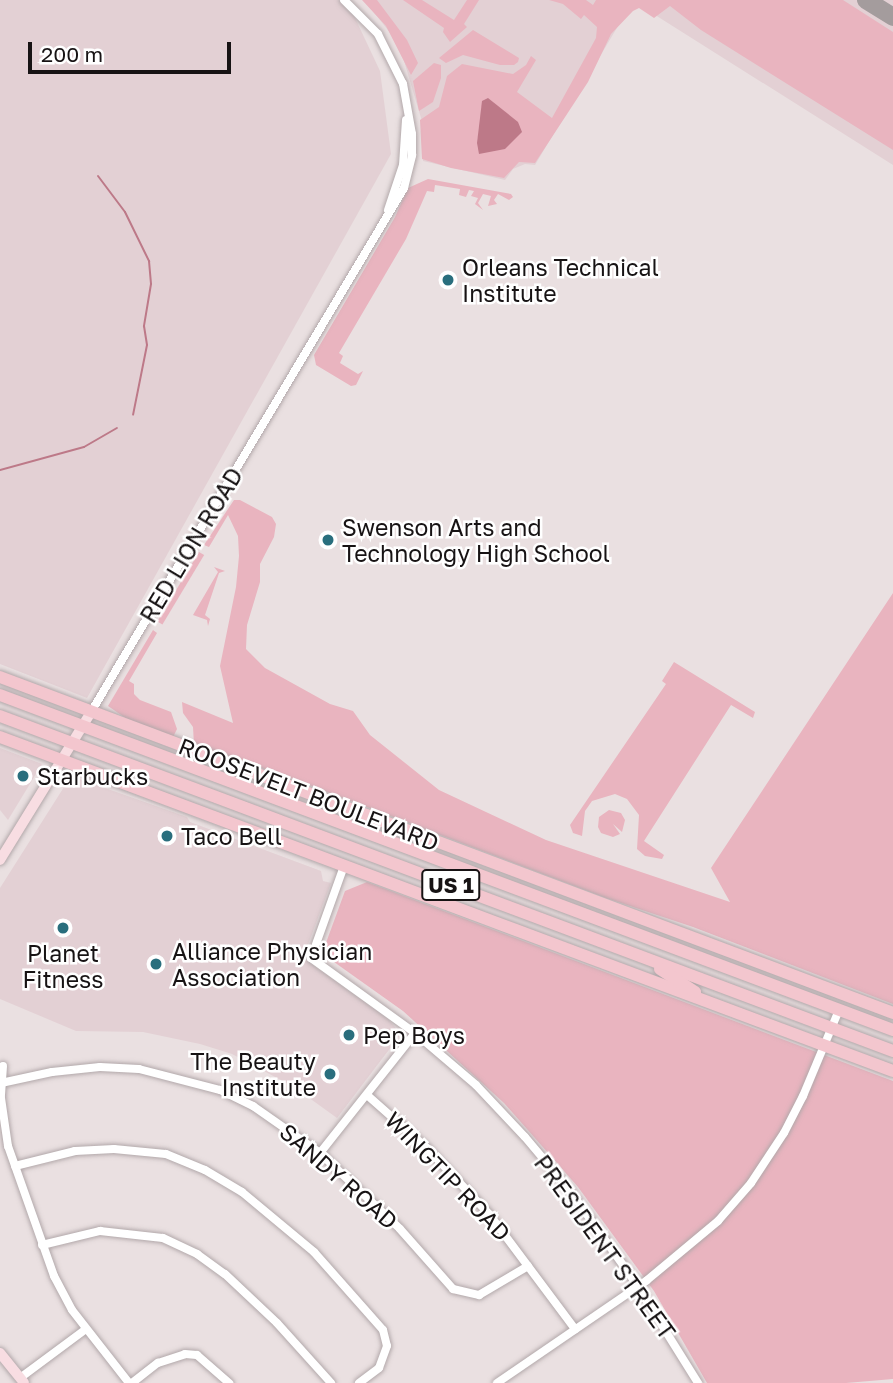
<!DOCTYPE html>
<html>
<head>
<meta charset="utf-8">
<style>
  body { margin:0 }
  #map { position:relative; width:893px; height:1383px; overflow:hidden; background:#eae0e1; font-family:"Golos Text",sans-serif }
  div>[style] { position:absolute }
  .built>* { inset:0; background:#e3d0d4 }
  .green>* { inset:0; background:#e9b4bf; transform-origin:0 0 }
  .water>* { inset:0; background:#bd7988 }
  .stream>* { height:2px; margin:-1px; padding:0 1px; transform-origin:1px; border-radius:1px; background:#bd7988 }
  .taxiway>* { height:18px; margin:-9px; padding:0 9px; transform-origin:9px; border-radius:9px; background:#a49c9d }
  .roads { filter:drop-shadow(0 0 2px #b2a8aa) drop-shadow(0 0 2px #b2a8aa) }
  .minor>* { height:8px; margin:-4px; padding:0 4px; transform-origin:4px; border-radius:4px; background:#fff }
  .major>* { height:10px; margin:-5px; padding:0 5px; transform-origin:5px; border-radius:5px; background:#f8dde2 }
  .highway>* { height:12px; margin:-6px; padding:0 6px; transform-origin:6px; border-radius:6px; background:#f3c6ce }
  .dots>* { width:19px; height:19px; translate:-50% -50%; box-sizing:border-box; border:4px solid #fff; border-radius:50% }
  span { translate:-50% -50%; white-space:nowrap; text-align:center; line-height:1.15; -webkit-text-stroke:5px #fff; paint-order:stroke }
  .shield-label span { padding:2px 5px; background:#fff; border:2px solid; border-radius:5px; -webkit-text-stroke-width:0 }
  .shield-label { font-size:21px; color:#171314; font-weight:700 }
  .poi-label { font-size:23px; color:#171314 }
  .left { translate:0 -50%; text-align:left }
  .right { translate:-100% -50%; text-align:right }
  .street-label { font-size:23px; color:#171314 }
  .scale { position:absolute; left:28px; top:42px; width:203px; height:32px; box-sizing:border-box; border:4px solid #171314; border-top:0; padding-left:9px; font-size:21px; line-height:24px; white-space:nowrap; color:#171314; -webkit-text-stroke:5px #fff; paint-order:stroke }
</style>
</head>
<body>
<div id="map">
  <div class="built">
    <i style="clip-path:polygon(0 0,343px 0,348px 3px,380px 71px,391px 154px,87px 698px,0 664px)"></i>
    <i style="clip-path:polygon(364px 0,893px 0,893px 165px,633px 1px,535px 165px,525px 164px,513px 169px,505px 180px,423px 161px,424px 128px,399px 44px)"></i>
    <i style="clip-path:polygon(0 748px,42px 764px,8px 820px,0 810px)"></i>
    <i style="clip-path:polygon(71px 776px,187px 817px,190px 822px,321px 871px,323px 881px,331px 883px,303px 958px,387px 1018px,401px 1034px,337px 1118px,294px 1087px,232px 1054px,200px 1044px,143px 1032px,76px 1031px,0 999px,0 888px)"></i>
  </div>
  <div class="green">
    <i style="clip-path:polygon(362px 0,377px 0,407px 40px,418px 63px,411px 75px,386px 26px)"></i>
    <i style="clip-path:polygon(403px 0,422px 0,454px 20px,467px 0,479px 0,464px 24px,467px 27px,450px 42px,443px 32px,444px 28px)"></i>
    <i style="clip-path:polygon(549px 0,586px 0,593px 5px,596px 0,843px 0,893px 32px,893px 150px,701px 30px,670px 6px,654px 18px,639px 8px,633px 11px,611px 34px,588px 82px,535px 163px,519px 162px,504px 178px,451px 168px,422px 159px,420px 120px,439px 107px,447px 76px,462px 64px,513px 74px,526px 65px,531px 56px,536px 60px,517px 92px,552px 118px,596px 38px,597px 27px,584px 15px,581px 19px,563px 4px)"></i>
    <i style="clip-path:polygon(473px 30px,519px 58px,518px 62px,514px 65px,500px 65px,463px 55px,446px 63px,439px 58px)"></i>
    <i style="clip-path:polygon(434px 63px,441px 65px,441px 78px,433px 102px,419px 111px,413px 81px)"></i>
    <i style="clip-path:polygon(428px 179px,511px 194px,513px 197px,509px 200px,498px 194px,494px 200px,497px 204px,488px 206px,491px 196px,483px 194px,478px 203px,483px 210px,475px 204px,478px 198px,471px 196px,474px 191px,469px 190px,466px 197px,459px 195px,460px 189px,435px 185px,434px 192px,427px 191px,406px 239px,339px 353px,343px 356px,340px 363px,358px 374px,363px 371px,356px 385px,351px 386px,316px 365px,314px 355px,395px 217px,408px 188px)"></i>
    <i style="clip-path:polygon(234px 500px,240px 500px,272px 517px,276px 524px,274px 537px,260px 564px,260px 582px,247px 625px,246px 649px,265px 668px,330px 704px,353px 711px,370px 735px,439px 790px,546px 840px,730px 902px,711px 868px,893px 593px,893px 1004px,693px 927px,606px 898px,293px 779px,194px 745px,193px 727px,183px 713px,182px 702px,233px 723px,220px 666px,236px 587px,239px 556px,238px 536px,228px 515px,209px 547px,204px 545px)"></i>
    <i style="left:199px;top:552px;width:6px;height:81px;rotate:31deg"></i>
    <i style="clip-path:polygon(214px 567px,225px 571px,219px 573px,205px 615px,210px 619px,208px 626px,207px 620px,193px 615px,218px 572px)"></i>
    <i style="clip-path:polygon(153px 630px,157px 633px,129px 681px,134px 684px,134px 694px,140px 700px,171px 712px,177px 729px,173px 737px,127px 719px,108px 706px)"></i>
    <i style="clip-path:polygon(674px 662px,755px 712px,753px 718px,731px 705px,644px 841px,664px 855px,662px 859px,645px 856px,637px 849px,639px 815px,627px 799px,615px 794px,592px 801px,585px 811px,582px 836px,573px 833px,570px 825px,666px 684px,662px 681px)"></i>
    <i style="clip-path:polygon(609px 810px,621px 813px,625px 820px,622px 832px,613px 824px,620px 834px,613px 837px,601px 833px,598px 827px,599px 817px)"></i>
    <i style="clip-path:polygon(367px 882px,893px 1081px,893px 1379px,846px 1383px,707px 1383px,654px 1291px,578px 1187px,504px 1103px,403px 1011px,327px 957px,323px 951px,345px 891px)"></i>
  </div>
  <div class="water">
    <i style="clip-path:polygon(488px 98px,518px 122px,522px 132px,505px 149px,479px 154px,477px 143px,482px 101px)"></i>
  </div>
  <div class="stream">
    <i style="left:98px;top:176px;width:45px;rotate:53.1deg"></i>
    <i style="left:125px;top:212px;width:55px;rotate:63.9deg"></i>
    <i style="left:149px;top:261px;width:23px;rotate:85deg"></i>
    <i style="left:151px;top:284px;width:43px;rotate:99.5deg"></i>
    <i style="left:144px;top:326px;width:19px;rotate:81deg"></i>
    <i style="left:147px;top:345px;width:71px;rotate:101.3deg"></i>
    <i style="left:0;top:470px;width:87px;rotate:-15.3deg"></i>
    <i style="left:84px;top:447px;width:38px;rotate:-30deg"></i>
  </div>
  <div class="taxiway">
    <i style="left:866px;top:0;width:32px;rotate:32deg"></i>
  </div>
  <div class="roads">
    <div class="minor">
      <i style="left:388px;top:210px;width:47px;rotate:-71.6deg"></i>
      <i style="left:403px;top:165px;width:45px;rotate:-86.2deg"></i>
      <i style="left:91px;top:712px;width:610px;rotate:-59.15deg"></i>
      <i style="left:404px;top:188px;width:34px;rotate:-76deg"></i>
      <i style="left:412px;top:155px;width:21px;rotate:-90deg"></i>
      <i style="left:412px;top:134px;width:51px;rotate:-100.2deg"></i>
      <i style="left:403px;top:84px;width:56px;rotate:-116.6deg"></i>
      <i style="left:378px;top:34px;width:48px;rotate:-135deg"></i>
      <i style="left:344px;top:866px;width:98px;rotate:109.7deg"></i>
      <i style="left:311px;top:958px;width:128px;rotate:35.8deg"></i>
      <i style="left:415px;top:1033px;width:80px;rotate:40.4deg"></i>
      <i style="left:476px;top:1085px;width:71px;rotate:46.7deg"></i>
      <i style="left:525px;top:1137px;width:67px;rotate:49.9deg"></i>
      <i style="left:568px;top:1188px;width:112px;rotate:54.5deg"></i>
      <i style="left:633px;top:1279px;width:123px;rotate:58deg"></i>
      <i style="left:3px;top:1066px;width:32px;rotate:94deg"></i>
      <i style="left:1px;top:1098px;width:49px;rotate:81.7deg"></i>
      <i style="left:8px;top:1146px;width:138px;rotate:70.5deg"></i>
      <i style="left:54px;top:1276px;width:38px;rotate:62deg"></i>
      <i style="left:72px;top:1310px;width:93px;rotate:52deg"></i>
      <i style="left:1px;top:1083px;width:52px;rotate:-12.2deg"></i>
      <i style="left:52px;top:1072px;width:48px;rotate:-5.9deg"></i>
      <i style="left:100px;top:1067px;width:39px;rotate:3deg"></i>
      <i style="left:139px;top:1069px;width:84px;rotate:14.5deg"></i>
      <i style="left:220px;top:1090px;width:37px;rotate:26deg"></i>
      <i style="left:253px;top:1106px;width:82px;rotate:35deg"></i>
      <i style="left:320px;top:1153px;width:110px;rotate:43.5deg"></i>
      <i style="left:400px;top:1229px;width:80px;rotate:48.5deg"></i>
      <i style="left:453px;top:1289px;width:27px;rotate:13deg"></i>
      <i style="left:479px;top:1295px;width:57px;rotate:-30.6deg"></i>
      <i style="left:367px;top:1095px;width:80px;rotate:41.5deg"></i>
      <i style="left:427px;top:1148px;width:91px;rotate:46.8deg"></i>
      <i style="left:489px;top:1214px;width:144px;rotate:53.2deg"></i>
      <i style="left:320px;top:1153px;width:153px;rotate:-51.6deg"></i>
      <i style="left:15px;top:1166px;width:62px;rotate:-14deg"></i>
      <i style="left:75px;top:1151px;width:39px;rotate:-3deg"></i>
      <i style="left:114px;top:1149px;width:52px;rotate:5.5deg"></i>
      <i style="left:166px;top:1154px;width:42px;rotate:22.3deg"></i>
      <i style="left:205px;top:1170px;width:43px;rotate:30.7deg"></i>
      <i style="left:242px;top:1192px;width:94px;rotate:39.8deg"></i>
      <i style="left:314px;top:1252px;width:104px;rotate:48.5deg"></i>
      <i style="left:383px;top:1330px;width:16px;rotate:76deg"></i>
      <i style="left:387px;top:1346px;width:23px;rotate:110deg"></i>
      <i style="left:379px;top:1368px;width:25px;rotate:143deg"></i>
      <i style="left:42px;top:1245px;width:60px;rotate:-13.6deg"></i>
      <i style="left:100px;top:1231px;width:63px;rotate:6.3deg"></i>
      <i style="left:163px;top:1238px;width:38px;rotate:25deg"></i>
      <i style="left:197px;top:1254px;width:34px;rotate:36deg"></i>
      <i style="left:225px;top:1274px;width:71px;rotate:43.3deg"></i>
      <i style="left:277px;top:1323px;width:81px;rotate:48deg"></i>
      <i style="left:20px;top:1378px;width:82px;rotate:-36.6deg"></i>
      <i style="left:132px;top:1383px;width:33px;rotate:-38deg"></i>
      <i style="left:158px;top:1363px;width:28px;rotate:-18deg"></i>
      <i style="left:185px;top:1354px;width:12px;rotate:5deg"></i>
      <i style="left:197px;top:1355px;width:43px;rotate:41.2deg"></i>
      <i style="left:497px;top:1383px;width:181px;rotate:-34.4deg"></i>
      <i style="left:646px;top:1281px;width:94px;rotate:-39.8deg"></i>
      <i style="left:718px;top:1221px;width:50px;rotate:-49deg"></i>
      <i style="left:751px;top:1183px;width:60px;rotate:-56.6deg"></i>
      <i style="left:784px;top:1133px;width:42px;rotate:-62.8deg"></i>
      <i style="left:803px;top:1096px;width:93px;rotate:-67.3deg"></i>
    </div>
    <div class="major">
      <i style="left:0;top:860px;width:174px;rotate:-58.4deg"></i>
      <i style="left:0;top:1353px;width:38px;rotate:51deg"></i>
    </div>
    <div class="highway">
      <i style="left:0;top:677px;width:954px;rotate:20.62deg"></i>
      <i style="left:0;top:695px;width:954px;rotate:20.56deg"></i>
      <i style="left:0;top:716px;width:954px;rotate:20.56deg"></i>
      <i style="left:0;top:737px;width:953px;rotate:20.51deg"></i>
      <i style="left:660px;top:969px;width:42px;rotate:33.3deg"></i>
    </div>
  </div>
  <div class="dots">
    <i style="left:448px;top:280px;background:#296e7d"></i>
    <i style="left:328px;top:540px;background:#296e7d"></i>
    <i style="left:23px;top:776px;background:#296e7d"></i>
    <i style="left:167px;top:836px;background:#296e7d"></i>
    <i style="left:63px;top:928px;background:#296e7d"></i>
    <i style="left:156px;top:964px;background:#296e7d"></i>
    <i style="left:349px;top:1035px;background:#296e7d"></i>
    <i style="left:330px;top:1074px;background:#296e7d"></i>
  </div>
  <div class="shield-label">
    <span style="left:451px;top:885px">US 1</span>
  </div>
  <div class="poi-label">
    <span class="left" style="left:462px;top:280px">Orleans Technical<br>Institute</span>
    <span class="left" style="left:342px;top:540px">Swenson Arts and<br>Technology High School</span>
    <span class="left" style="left:37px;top:776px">Starbucks</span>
    <span class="left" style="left:181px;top:836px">Taco Bell</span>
    <span class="left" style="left:172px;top:964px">Alliance Physician<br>Association</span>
    <span style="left:63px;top:966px">Planet<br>Fitness</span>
    <span class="left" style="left:363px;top:1035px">Pep Boys</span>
    <span class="right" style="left:316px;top:1074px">The Beauty<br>Institute</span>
  </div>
  <div class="street-label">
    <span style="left:191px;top:545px;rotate:-59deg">RED LION ROAD</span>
    <span style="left:309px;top:794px;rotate:21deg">ROOSEVELT BOULEVARD</span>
    <span style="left:339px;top:1176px;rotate:41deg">SANDY ROAD</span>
    <span style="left:448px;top:1176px;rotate:46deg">WINGTIP ROAD</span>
    <span style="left:605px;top:1247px;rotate:54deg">PRESIDENT STREET</span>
  </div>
  <div class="scale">200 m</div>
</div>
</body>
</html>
